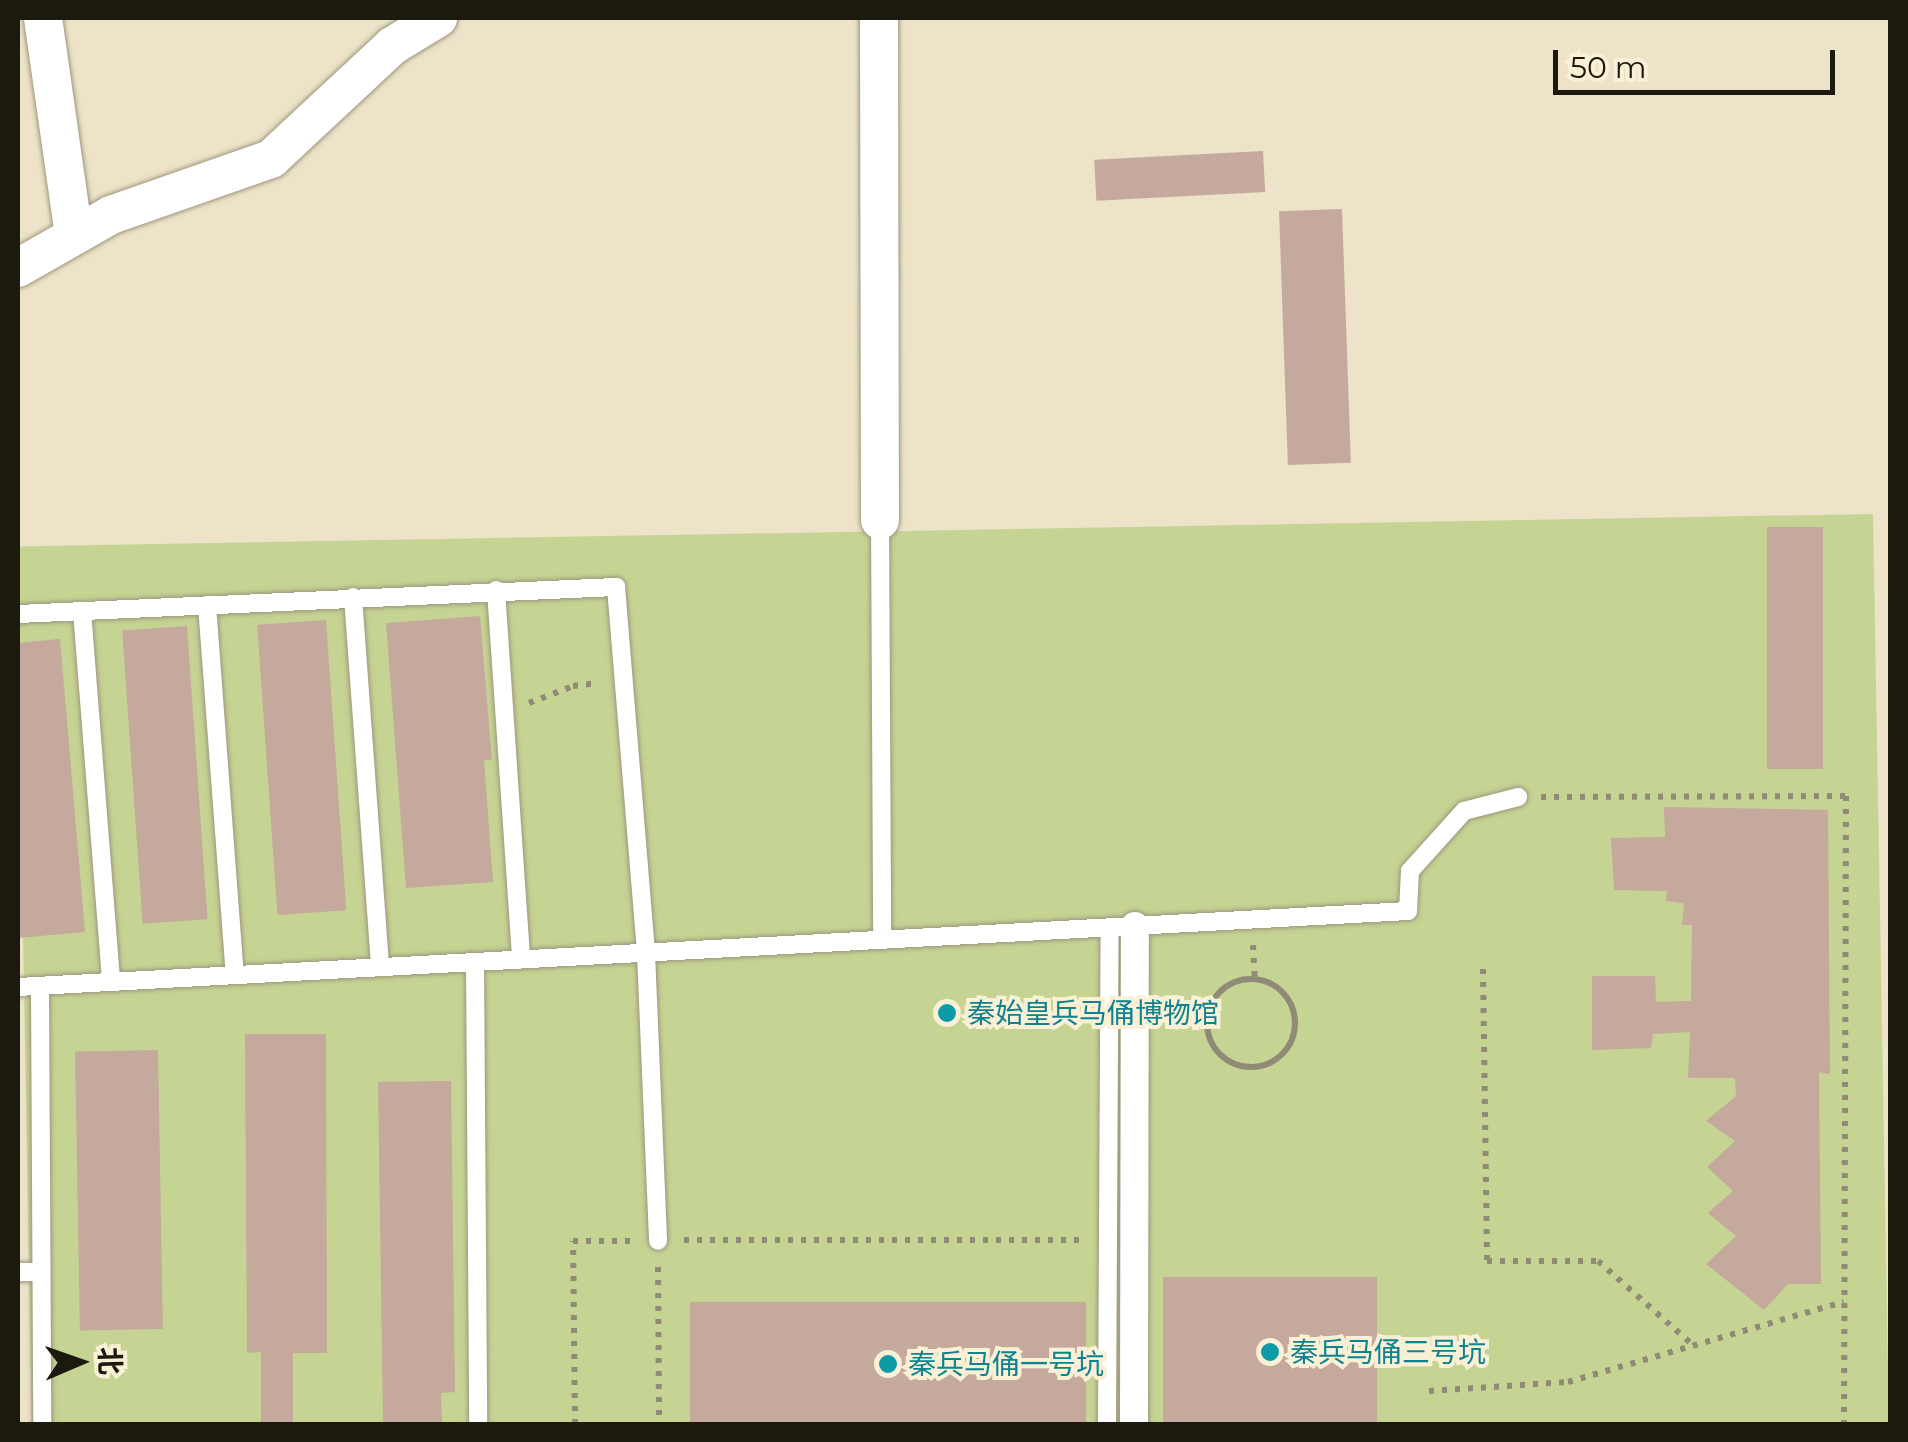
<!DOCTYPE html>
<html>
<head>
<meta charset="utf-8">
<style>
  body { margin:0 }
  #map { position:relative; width:1908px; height:1442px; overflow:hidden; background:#ece3c8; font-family:Montserrat,"Noto Sans SC",sans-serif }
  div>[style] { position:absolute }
  .green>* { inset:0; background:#c5d393; transform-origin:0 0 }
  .building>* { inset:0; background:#c5a99d; transform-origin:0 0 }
  .path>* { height:6px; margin-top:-3px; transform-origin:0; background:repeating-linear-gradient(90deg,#908a76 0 5px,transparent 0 13px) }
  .path>.ring { margin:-3px; padding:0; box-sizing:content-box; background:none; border:6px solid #908a76; border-radius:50% }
  .roads { filter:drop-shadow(0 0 2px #9e967d) drop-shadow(0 0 2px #9e967d) }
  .service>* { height:18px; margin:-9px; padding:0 9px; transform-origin:9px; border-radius:9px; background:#fff }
  .pedestrian>* { height:28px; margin:-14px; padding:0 14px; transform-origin:14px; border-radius:14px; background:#fff }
  .minor>* { height:38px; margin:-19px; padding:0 19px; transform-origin:19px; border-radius:19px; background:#fff }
  .dots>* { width:28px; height:28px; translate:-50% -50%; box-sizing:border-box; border:5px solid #f9f0d5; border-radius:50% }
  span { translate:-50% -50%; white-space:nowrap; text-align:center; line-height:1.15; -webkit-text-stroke:8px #f9f0d5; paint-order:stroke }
  .culture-label { font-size:28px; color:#0d838f }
  .left { translate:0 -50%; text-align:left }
  .frame { position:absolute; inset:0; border:20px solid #1c190f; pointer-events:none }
  .north { position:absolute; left:30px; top:1312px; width:100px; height:100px; -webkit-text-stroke:8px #f9f0d5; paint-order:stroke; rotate:88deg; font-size:28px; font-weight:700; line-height:40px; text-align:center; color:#1c190f }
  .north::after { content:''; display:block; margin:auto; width:35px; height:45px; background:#1c190f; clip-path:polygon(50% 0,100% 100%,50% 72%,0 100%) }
  .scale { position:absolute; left:1553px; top:50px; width:282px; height:45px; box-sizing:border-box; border:5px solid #1c190f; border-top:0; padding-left:12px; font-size:30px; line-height:35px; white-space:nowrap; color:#1c190f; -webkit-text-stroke:8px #f9f0d5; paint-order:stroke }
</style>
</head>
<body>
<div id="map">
  <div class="green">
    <i style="left:1873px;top:514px;width:910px;height:1857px;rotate:89deg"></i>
  </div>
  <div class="building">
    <i style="left:1263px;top:151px;width:41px;height:169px;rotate:87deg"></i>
    <i style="left:1342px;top:209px;width:254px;height:63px;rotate:88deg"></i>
    <i style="left:1823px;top:527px;width:242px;height:56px;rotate:90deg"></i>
    <i style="clip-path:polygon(480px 616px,492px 760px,484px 760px,493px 882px,406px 888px,386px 623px)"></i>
    <i style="left:326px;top:620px;width:291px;height:69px;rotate:86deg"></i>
    <i style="left:187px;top:626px;width:294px;height:65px;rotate:86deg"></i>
    <i style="clip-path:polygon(60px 639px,85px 932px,18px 938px,18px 643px)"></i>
    <i style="clip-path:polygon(1664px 807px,1828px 810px,1830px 1074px,1819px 1072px,1821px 1284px,1788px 1284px,1764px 1310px,1706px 1264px,1736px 1236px,1708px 1213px,1733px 1191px,1707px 1167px,1735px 1141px,1706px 1121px,1736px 1096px,1735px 1078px,1688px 1078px,1690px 1032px,1653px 1034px,1651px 1048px,1592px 1050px,1592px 976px,1655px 976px,1656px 1002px,1691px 1001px,1692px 925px,1682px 925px,1684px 903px,1666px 901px,1667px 891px,1614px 890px,1611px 838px,1665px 837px)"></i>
    <i style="clip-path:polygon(245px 1034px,326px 1034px,327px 1353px,293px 1353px,293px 1424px,261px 1424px,261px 1352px,247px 1353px)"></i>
    <i style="left:158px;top:1050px;width:279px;height:83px;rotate:89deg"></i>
    <i style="clip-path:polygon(451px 1081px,455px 1392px,441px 1393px,442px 1424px,383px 1424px,378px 1082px)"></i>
    <i style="left:1377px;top:1277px;width:147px;height:214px;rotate:90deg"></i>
    <i style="left:1086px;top:1302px;width:122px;height:396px;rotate:90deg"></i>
  </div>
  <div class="path">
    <i style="left:529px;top:703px;width:47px;rotate:-21.1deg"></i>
    <i style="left:573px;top:686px;width:25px;rotate:-7deg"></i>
    <i style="left:1541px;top:797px;width:305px;rotate:-0.2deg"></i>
    <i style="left:1846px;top:796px;width:628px;rotate:90.18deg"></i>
    <i style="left:1253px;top:945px;width:34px;rotate:87deg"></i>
    <i style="left:1483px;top:969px;width:292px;rotate:89.2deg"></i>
    <i style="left:1487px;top:1261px;width:111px"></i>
    <i style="left:1598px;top:1261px;width:127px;rotate:41.5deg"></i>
    <i class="ring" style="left:1207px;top:979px;width:82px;height:82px"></i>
    <i style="left:684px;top:1240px;width:398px"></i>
    <i style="left:658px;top:1267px;width:157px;rotate:89.6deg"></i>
    <i style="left:1429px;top:1391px;width:139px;rotate:-3.7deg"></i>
    <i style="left:1568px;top:1382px;width:287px;rotate:-16.2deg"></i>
    <i style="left:575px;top:1424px;width:183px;rotate:-90.6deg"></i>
    <i style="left:573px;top:1241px;width:59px"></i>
  </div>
  <div class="roads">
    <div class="service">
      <i style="left:880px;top:520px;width:419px;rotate:89.7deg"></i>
      <i style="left:496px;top:590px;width:370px;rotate:86.1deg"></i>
      <i style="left:353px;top:597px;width:371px;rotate:85.8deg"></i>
      <i style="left:207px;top:605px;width:371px;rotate:85.7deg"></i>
      <i style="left:82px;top:611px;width:372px;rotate:85.5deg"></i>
      <i style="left:18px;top:614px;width:599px;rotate:-2.59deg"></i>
      <i style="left:616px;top:587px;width:367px;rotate:85.3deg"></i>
      <i style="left:646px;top:953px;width:288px;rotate:87.6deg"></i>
      <i style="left:475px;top:962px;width:462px;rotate:89.6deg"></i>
      <i style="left:40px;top:986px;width:438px;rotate:89.7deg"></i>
      <i style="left:18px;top:987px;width:1392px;rotate:-3.13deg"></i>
      <i style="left:1408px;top:911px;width:40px;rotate:-87.1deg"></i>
      <i style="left:1410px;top:871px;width:81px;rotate:-48deg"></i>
      <i style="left:1464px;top:811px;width:56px;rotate:-14.5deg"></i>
      <i style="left:18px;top:1272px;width:23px"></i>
      <i style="left:1107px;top:1424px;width:497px;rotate:-89.7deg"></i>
    </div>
    <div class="pedestrian">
      <i style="left:1134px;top:1424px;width:498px;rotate:-89.9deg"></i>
    </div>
    <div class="minor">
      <i style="left:43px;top:18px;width:220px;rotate:81.9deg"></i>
      <i style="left:879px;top:18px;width:502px;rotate:89.89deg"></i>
      <i style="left:18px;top:268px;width:107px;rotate:-29.7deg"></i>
      <i style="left:111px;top:215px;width:170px;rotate:-19.3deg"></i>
      <i style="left:271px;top:159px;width:166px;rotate:-43deg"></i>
      <i style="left:392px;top:46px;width:54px;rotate:-31.3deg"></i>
    </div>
  </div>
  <div class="dots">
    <i style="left:947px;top:1013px;background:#0f9aa8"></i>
    <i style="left:1270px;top:1352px;background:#0f9aa8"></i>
    <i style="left:888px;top:1364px;background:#0f9aa8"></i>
  </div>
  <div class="culture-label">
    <span class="left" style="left:967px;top:1013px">秦始皇兵马俑博物馆</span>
    <span class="left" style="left:1290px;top:1352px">秦兵马俑三号坑</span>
    <span class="left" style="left:908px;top:1364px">秦兵马俑一号坑</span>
  </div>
  <div class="frame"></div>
  <div class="north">北</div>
  <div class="scale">50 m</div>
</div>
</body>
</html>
